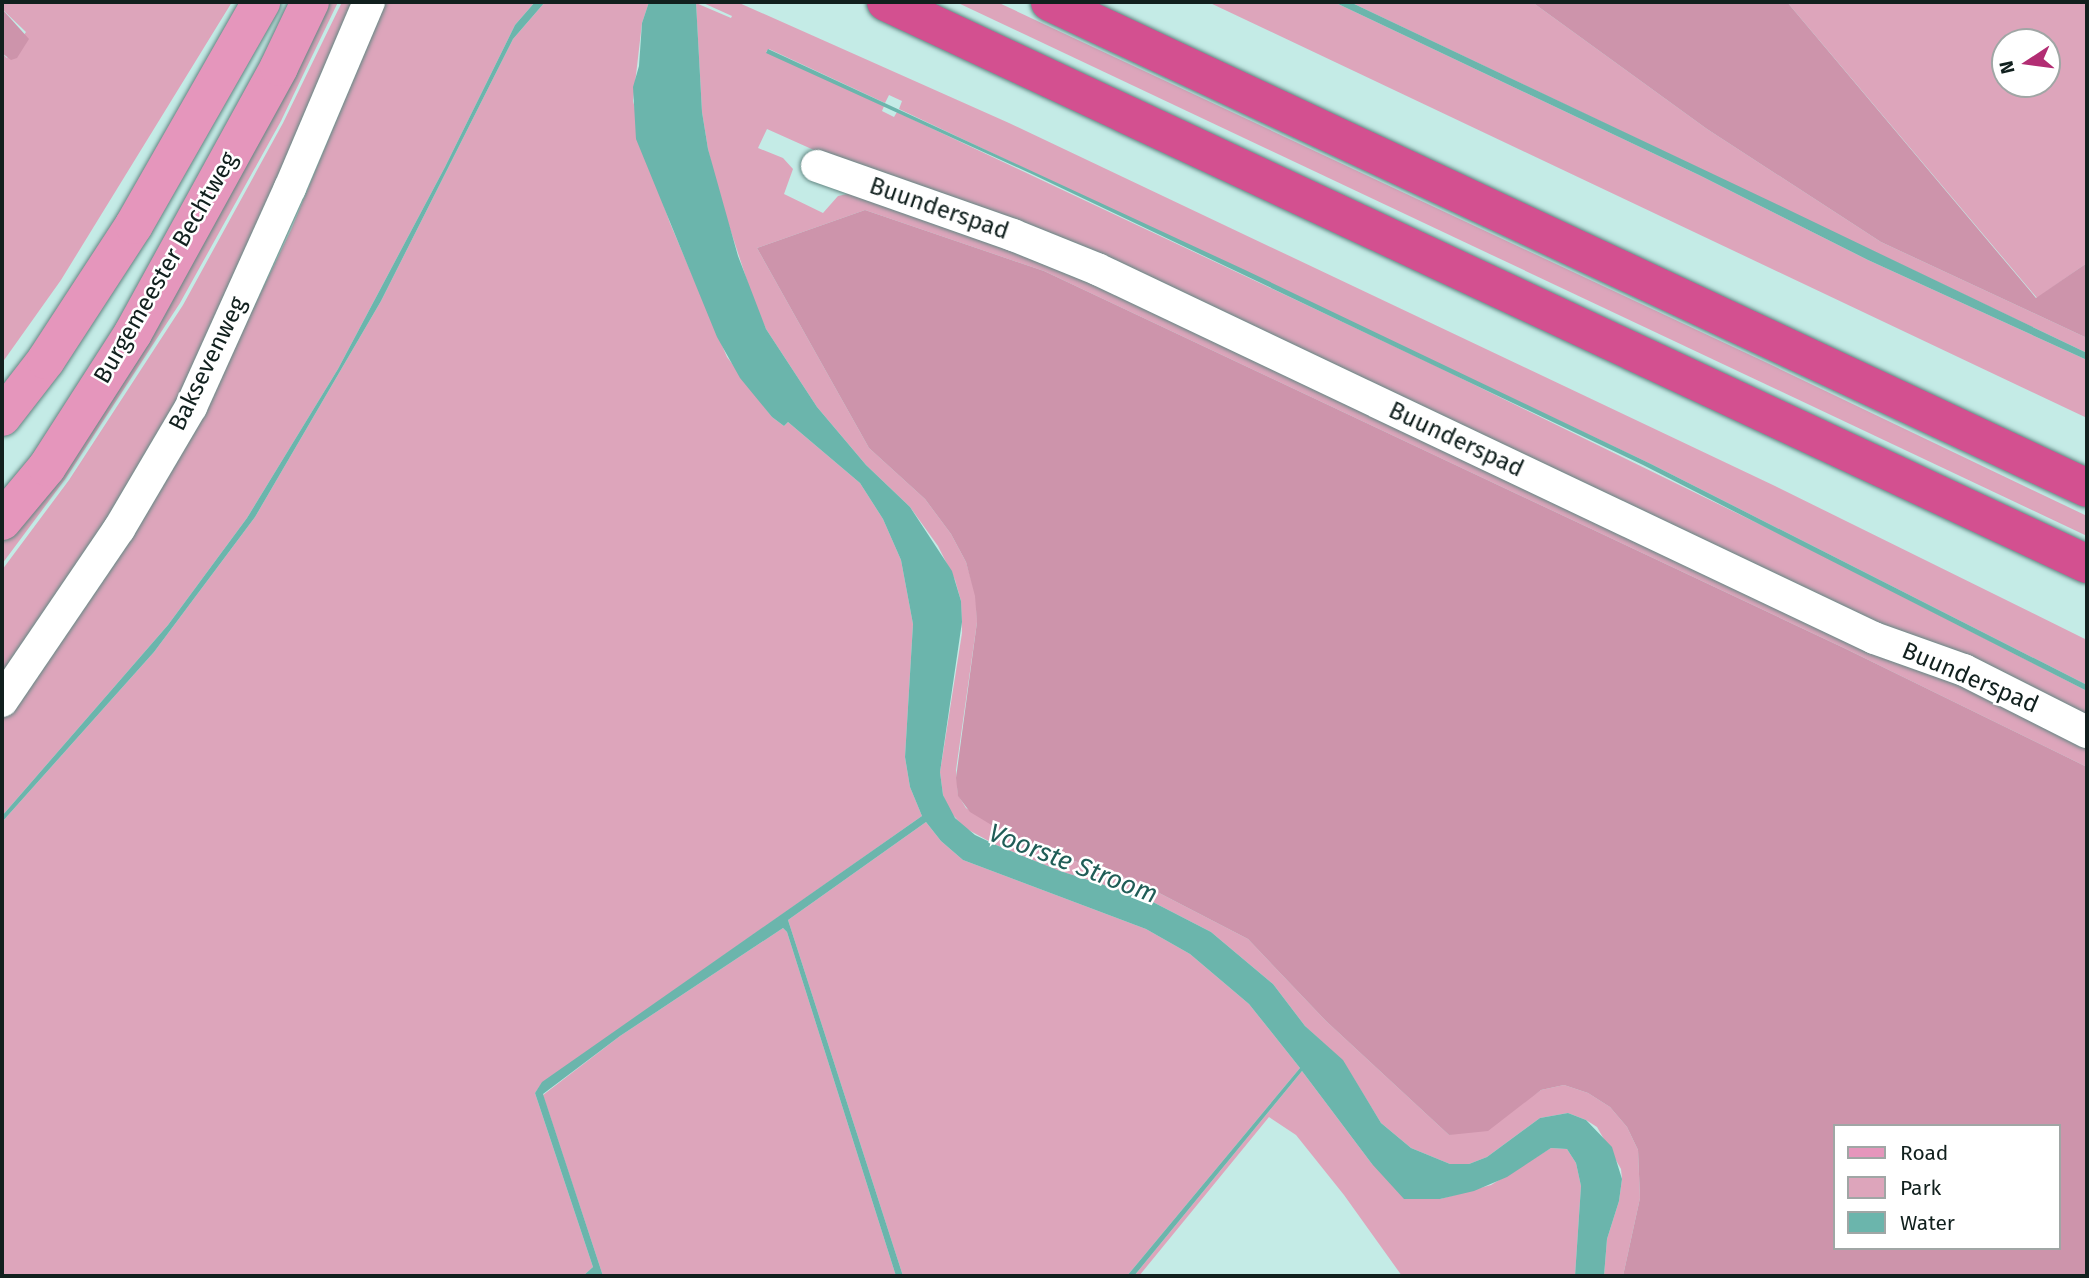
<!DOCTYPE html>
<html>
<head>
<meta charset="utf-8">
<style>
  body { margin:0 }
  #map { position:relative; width:2089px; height:1278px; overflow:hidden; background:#c4ebe6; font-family:"Fira Sans",sans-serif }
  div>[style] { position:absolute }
  .green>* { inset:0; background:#dda5bb }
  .forest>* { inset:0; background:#cd94ab }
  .water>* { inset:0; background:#6bb5ac }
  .roads { filter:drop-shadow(0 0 2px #628682) drop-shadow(0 0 2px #628682) }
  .minor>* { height:32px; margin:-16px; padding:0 16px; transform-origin:16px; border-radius:16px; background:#fff }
  .primary>* { height:38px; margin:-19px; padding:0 19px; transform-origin:19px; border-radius:19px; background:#e596bc }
  .motorway>* { height:38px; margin:-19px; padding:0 19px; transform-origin:19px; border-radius:19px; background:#d35090 }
  span { translate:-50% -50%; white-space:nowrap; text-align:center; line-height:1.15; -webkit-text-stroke:5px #fff; paint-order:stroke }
  .street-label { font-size:24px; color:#11201e }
  .water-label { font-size:26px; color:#205d57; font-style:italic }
  .frame { position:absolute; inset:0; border:4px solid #11201e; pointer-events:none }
  .legend { position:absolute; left:1833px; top:1124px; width:228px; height:126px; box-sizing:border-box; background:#fff; border:2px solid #a0a6a5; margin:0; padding:9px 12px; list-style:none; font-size:21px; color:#11201e }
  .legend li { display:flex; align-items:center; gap:14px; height:35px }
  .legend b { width:35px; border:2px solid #a0a6a5 }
  .north { position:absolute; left:1991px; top:28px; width:70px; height:70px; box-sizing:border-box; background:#fff; border:2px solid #a0a6a5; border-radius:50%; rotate:257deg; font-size:19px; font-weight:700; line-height:28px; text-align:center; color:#11201e }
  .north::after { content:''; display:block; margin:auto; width:24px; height:32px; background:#b22d73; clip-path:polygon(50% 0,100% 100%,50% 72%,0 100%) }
</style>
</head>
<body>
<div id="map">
  <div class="green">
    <i style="clip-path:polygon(2px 2px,232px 2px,61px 280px,2px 363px,2px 53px,7px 58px,26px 32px,2px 9px)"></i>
    <i style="clip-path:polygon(326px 2px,338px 2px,281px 121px,180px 303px,66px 478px,2px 564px,2px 542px,35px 498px)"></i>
    <i style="clip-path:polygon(342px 2px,355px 2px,221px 318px,127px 491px,2px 675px,2px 570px,69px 480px,183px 305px,283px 123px)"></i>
    <i style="clip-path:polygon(385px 2px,535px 2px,515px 25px,445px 167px,338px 369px,247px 518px,168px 625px,2px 816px,2px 718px,101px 584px,198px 423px,291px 230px)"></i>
    <i style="clip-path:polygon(545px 2px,649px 2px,642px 23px,633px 101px,653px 176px,670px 223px,727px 357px,772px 417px,784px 426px,788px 422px,860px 483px,883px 519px,901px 560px,913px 624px,905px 757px,910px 787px,922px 816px,542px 1083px,535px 1093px,593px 1267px,583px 1276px,2px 1276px,2px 822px,154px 652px,255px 517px,381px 301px,513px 39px)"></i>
    <i style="clip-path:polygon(701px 2px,737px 2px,1009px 123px,1775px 486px,2087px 640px,2087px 685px,1651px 464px,899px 109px,902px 101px,889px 95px,885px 103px,769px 49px,766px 52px,884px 106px,882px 111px,894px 117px,897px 112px,1436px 366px,1798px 543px,2087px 691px,2087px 721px,767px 129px,758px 148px,783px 158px,793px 169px,784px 194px,823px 213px,838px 196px,852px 193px,1064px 267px,2087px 743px,2087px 767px,1844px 648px,1044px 271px,865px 210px,757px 248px,869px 448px,925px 499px,951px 534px,966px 562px,976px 596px,977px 622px,956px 770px,958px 795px,966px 808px,1023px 844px,1138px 882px,1248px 939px,1326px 1021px,1449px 1135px,1516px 1107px,1541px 1090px,1564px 1085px,1588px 1093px,1610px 1107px,1627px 1127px,1638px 1150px,1640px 1198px,1623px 1276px,1604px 1276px,1607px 1239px,1619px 1201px,1622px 1179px,1621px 1169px,1597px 1127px,1586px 1120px,1568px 1113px,1540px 1118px,1487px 1157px,1469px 1164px,1450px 1164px,1411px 1148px,1381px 1123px,1343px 1061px,1305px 1026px,1273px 984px,1211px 932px,1145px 898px,1060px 871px,996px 845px,965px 828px,951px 813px,943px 795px,940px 772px,962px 633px,961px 601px,955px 580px,938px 546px,910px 507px,866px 465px,817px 407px,766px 329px,755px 305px,718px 192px,708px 149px,702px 112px,696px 3px,731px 18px,732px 16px)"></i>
    <i style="clip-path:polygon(956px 2px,997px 2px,1761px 360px,2087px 516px,2087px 536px)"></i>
    <i style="clip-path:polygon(1208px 2px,1334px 2px,1699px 175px,1868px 260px,2087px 360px,2087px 418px)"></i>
    <i style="clip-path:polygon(1350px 2px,1532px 2px,1707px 129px,1881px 242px,2087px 338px,2087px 353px)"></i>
    <i style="clip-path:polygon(evenodd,1787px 2px,2087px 2px,2087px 263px,2037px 298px,1787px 2px,2005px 42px,2047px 42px,2047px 84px,2005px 84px,2005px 42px)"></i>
    <i style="clip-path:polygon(926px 822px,941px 841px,963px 860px,1146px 929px,1190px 954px,1249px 1004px,1300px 1068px,1127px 1276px,903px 1276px,788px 920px)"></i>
    <i style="clip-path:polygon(783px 928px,787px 932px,896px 1276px,603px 1276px,543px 1095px,620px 1036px)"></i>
    <i style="clip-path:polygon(1302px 1071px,1372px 1164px,1440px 1199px,1491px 1185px,1551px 1148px,1567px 1149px,1576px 1163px,1581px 1186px,1575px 1276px,1402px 1276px,1344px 1195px,1296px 1135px,1269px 1117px,1139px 1276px,1134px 1276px)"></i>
  </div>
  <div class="forest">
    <i style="clip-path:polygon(1532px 2px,1787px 2px,2036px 298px,2087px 263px,2087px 338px,1881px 242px,1707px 129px)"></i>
    <i style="clip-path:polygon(2px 9px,29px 39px,17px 58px,11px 60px,2px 53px)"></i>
    <i style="clip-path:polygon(evenodd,865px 210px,1044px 271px,1844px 648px,2087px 767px,2087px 1276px,1623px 1276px,1640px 1198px,1638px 1150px,1627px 1127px,1610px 1107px,1588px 1093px,1564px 1085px,1541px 1090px,1488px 1131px,1449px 1135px,1326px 1021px,1248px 939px,1138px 882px,1023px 844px,970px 812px,958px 796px,956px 778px,977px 622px,975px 596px,966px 562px,951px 534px,925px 499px,869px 448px,757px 248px,865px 210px,1835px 1126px,2059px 1126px,2059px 1248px,1835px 1248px,1835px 1126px)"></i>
  </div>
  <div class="water">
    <i style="clip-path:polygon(535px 2px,545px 2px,513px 39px,381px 301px,255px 517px,154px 652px,2px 822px,2px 816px,168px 625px,247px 518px,338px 369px,445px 167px,515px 25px)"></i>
    <i style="clip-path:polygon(649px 2px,696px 2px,702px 112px,708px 149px,738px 256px,766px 329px,817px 407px,866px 465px,910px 507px,952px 571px,961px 601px,962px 622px,940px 772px,943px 795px,955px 818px,975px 835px,996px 845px,1060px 871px,1145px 898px,1211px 932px,1273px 984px,1305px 1026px,1343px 1060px,1381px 1123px,1411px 1148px,1450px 1164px,1469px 1164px,1487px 1157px,1540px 1118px,1568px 1113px,1586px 1120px,1612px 1147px,1622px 1179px,1619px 1201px,1607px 1239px,1604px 1276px,1575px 1276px,1581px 1186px,1576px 1163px,1567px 1149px,1551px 1148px,1507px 1177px,1474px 1191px,1440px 1199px,1404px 1199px,1372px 1164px,1302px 1071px,1134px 1276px,1127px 1276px,1300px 1068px,1249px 1004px,1190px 954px,1146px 929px,963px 860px,941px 841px,926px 822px,788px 920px,903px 1276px,896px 1276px,787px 932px,783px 928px,620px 1036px,543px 1094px,603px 1276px,583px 1276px,593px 1267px,535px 1093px,542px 1082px,922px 816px,910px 787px,905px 757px,913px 624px,901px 560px,883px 519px,860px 483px,788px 422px,784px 426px,772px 417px,740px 378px,717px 337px,636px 139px,633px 87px,639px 66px,642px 23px)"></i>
    <i style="clip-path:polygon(1334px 2px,1350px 2px,1770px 201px,2087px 353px,2087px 360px,1868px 260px,1699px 175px)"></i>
    <i style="clip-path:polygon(768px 49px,1243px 269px,1651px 464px,2087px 685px,2087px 691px,1643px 465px,1034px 175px,766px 53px)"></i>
  </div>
  <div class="roads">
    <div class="minor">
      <i style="left:817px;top:166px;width:208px;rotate:19.4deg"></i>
      <i style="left:1013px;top:235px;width:91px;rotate:22deg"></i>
      <i style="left:1097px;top:269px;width:860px;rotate:25.4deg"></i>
      <i style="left:1874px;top:638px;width:96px;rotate:19.6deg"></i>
      <i style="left:1964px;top:670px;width:138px;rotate:26.8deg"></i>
      <i style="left:2px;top:701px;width:208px;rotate:-55.8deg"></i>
      <i style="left:119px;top:529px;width:142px;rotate:-59.5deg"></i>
      <i style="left:191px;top:407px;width:240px;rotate:-65.7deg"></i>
      <i style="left:290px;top:188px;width:202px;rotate:-67deg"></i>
    </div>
    <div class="primary">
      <i style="left:2px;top:417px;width:72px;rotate:-52.3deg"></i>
      <i style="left:46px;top:360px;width:161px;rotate:-56.9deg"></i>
      <i style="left:134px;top:225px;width:257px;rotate:-60.3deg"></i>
      <i style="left:2px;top:521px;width:70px;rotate:-50.2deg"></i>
      <i style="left:47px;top:467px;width:159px;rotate:-57.3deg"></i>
      <i style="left:133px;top:333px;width:303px;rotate:-61.2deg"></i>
      <i style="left:279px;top:67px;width:72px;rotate:-64.5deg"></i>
    </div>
    <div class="motorway">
      <i style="left:886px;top:2px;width:1326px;rotate:25.08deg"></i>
      <i style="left:1050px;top:2px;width:1145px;rotate:25.11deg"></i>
    </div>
  </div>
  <div class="street-label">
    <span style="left:939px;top:209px;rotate:19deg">Buunderspad</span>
    <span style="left:166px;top:268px;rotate:-60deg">Burgemeester Bechtweg</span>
    <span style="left:208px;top:364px;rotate:-64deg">Baksevenweg</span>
    <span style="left:1456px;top:440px;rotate:25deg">Buunderspad</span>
    <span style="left:1970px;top:678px;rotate:23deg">Buunderspad</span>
  </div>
  <div class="water-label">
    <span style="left:1073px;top:864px;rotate:21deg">Voorste Stroom</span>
  </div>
  <div class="frame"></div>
  <ul class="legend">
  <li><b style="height:9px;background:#e596bc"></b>Road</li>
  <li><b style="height:19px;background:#dda5bb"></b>Park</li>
  <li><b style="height:19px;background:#6bb5ac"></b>Water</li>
  </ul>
  <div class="north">N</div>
</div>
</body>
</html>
